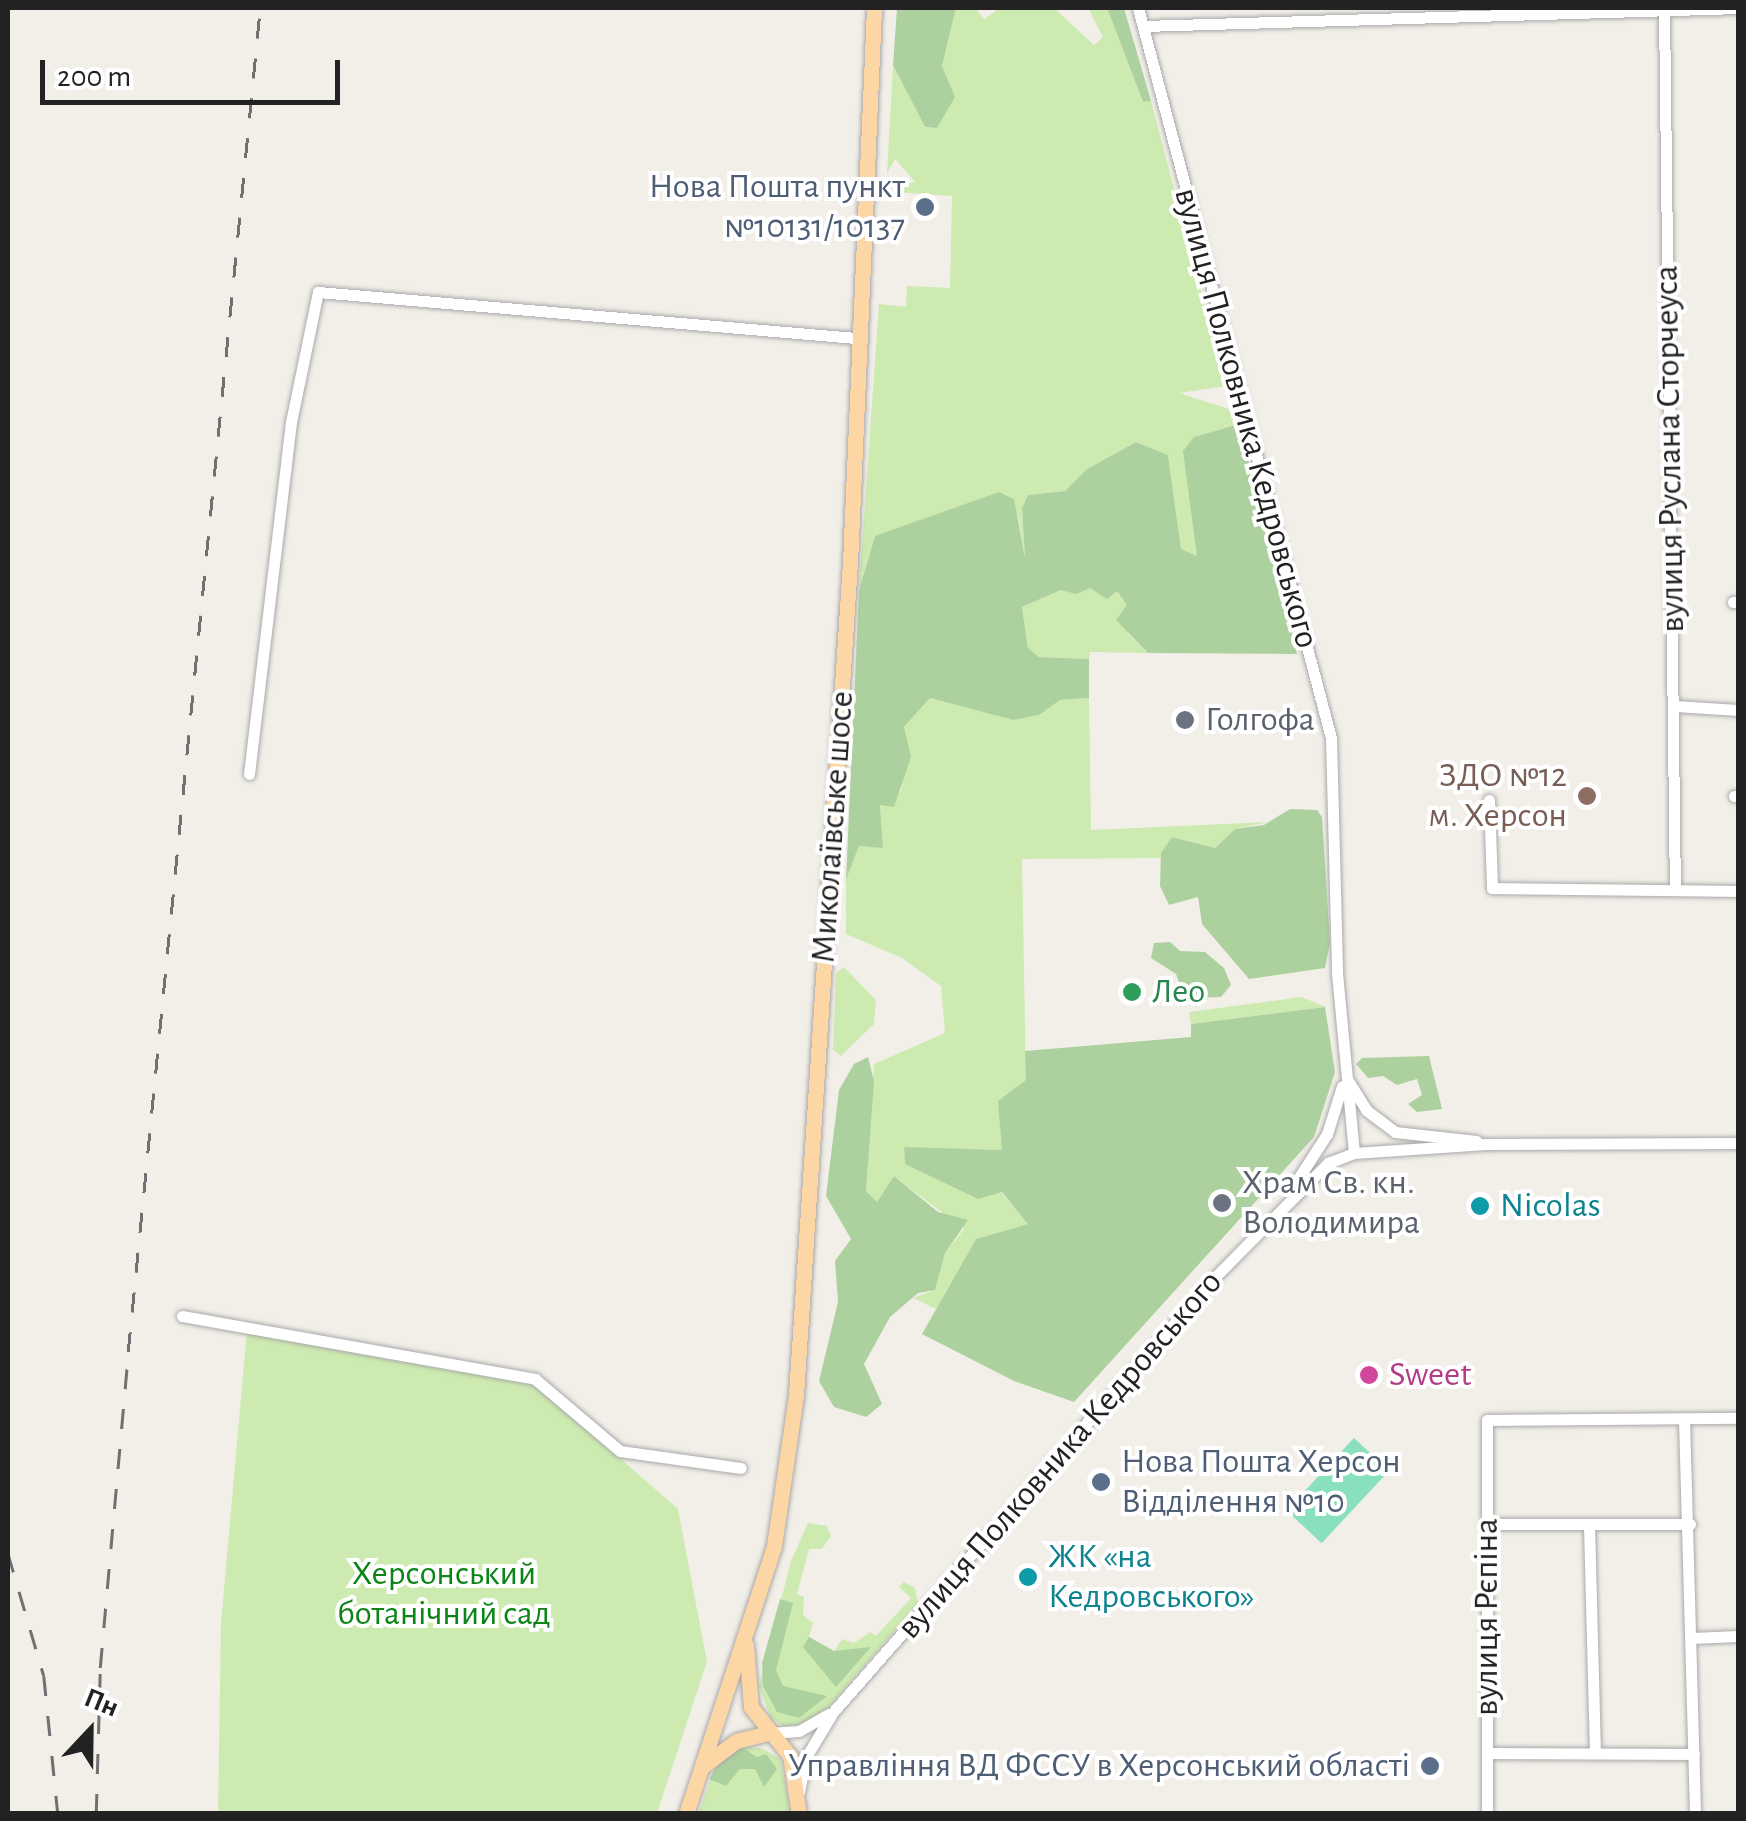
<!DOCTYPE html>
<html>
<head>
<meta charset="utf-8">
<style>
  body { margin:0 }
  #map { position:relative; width:1746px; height:1821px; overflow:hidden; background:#f2efe9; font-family:"Alegreya Sans",sans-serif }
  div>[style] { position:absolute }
  .grass>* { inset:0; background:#cdebb0 }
  .forest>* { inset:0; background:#add19e }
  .pitch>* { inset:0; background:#88e0be; transform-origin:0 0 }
  .roads { filter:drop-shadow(0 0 2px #a9a9a9) drop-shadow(0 0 2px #a9a9a9) }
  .minor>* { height:11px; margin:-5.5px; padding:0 5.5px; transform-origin:5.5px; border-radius:5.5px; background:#fff }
  .major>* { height:15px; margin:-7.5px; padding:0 7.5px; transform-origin:7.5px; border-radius:7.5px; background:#fcd6a4 }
  .rail>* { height:2.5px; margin-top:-1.25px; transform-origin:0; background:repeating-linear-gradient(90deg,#707070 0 20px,transparent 0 40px) }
  .dots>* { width:28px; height:28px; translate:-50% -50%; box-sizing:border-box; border:5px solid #fff; border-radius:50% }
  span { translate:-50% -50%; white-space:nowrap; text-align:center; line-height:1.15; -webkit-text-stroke:8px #fff; paint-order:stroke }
  .service-label { font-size:35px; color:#4e5e75 }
  .right { translate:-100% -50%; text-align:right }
  .left { translate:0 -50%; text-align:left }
  .street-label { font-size:35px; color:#222 }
  .worship-label { font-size:35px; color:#5b616d }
  .education-label { font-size:35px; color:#785e54 }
  .leisure-label { font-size:35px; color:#27864d }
  .culture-label { font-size:35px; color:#0d838f }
  .hotel-label { font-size:35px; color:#b23c85 }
  .park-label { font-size:35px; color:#0c8416 }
  .frame { position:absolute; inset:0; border:10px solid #222; pointer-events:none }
  .north { position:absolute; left:40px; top:1681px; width:100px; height:100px; -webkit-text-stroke:8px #fff; paint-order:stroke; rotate:22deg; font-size:28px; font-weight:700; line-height:40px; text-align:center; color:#222 }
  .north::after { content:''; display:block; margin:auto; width:35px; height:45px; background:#222; clip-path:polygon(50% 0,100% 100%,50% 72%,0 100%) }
  .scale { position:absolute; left:40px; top:60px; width:300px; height:45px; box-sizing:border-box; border:5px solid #222; border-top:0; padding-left:12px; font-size:30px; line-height:35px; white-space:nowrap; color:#222; -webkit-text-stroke:8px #fff; paint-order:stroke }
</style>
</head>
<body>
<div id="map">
  <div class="grass">
    <i style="clip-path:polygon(956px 8px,975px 8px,984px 19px,1000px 8px,1054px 8px,1094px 45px,1103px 37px,1088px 8px,1107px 8px,1143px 102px,1151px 101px,1226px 386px,1179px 393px,1235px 411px,1239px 424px,1194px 437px,1197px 556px,1181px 549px,1168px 455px,1136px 442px,1087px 469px,1065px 491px,1028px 495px,1022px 508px,1025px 558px,1018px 516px,875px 536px,859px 589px,879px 304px,906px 307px,907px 286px,950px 288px,952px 196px,895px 192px,895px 186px,915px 182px,895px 159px,887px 174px,893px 65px,925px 127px,937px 128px,954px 97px,942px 66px)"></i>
    <i style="clip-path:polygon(1090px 588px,1117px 591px,1127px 605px,1128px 634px,1148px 653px,1090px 652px,1089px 659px,1065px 658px,1039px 657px,1028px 648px,1022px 607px,1061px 590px)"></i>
    <i style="clip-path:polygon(930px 698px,1013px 720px,1039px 715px,1060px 700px,1089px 698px,1091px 830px,1269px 822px,1235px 829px,1215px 848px,1172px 837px,1161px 858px,1022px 859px,1026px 1080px,1003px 1150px,904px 1148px,905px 1164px,1001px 1192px,1029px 1224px,976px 1239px,936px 1309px,913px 1298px,935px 1290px,945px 1253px,964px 1229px,894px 1176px,877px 1203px,866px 1191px,874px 1064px,945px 1033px,941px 986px,902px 958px,846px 934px,846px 880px,859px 846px,883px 847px,880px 804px,901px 791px,904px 727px)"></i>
    <i style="clip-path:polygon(844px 967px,876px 1000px,874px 1024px,841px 1056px,833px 1050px,836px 973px)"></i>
    <i style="clip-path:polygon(1302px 997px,1325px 1007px,1191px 1024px,1189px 1012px)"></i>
    <i style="clip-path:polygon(247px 1330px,534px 1383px,678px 1509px,707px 1662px,657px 1813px,218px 1814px,221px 1623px)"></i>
    <i style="clip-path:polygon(808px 1523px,827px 1526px,831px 1536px,822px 1549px,809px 1549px,797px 1594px,804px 1597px,803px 1615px,813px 1623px,809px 1637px,834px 1651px,842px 1639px,854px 1643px,870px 1632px,876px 1636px,911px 1598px,899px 1587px,904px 1582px,915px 1588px,918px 1604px,819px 1718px,786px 1728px,770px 1717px,759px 1686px,791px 1561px)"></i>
    <i style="clip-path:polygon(741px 1747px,762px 1748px,780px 1759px,791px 1813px,698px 1814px,714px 1769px)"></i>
  </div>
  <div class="forest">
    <i style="clip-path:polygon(897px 8px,956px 8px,942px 66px,955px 97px,937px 128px,925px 127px,893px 65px)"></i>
    <i style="clip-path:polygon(1107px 8px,1124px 8px,1151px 101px,1143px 102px)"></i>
    <i style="clip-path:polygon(1239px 424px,1297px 654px,1148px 653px,1116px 620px,1127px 605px,1117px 591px,1107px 599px,1090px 588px,1076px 594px,1061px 590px,1022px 607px,1028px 648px,1039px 657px,1089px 659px,1089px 698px,1060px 700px,1039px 715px,1013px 720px,930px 698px,904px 727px,911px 757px,894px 807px,880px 805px,883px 848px,859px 846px,846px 880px,859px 590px,875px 536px,999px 492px,1014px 499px,1025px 558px,1022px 508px,1028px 495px,1065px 491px,1087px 469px,1136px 442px,1168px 455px,1181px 549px,1197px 556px,1183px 451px,1194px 437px)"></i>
    <i style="clip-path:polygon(1290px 809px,1317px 810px,1322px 817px,1330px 943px,1325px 968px,1249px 979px,1202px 924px,1198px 897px,1169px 905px,1160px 886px,1161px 853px,1172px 837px,1215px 848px,1235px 829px,1264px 825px)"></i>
    <i style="clip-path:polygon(1170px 942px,1180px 951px,1205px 952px,1224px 968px,1231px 985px,1221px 997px,1185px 998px,1176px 974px,1151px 958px,1154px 943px)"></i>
    <i style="clip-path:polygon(1325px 1007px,1335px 1072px,1314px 1137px,1074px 1402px,1014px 1381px,922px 1334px,976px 1239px,1028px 1224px,1002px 1192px,978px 1199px,905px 1164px,904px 1147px,1002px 1150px,998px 1101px,1026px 1080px,1025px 1051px,1191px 1037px,1191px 1024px)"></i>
    <i style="clip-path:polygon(1429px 1056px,1442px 1109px,1417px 1112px,1408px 1104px,1422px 1095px,1417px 1079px,1397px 1085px,1383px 1076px,1368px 1078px,1356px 1064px,1362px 1058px)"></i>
    <i style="clip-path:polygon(868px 1057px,874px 1081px,866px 1191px,877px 1202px,894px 1176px,938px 1212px,968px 1220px,945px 1253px,935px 1290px,918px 1293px,890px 1317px,864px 1364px,882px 1404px,866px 1417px,834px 1407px,819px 1381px,838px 1302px,835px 1261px,851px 1239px,826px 1196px,839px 1090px,854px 1064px)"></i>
    <i style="clip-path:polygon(780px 1599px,793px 1603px,776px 1670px,783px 1686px,827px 1696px,799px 1718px,777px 1712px,763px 1686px,762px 1663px)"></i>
    <i style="clip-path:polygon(809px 1637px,834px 1651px,871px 1647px,836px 1687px,803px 1647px)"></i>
    <i style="clip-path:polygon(741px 1747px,757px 1757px,766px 1754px,777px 1769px,764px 1787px,755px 1769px,740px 1769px,726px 1786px,709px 1779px,722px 1759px)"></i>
  </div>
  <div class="pitch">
    <i style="left:1354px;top:1438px;width:48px;height:99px;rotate:43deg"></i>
  </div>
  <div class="roads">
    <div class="minor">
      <i style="left:1138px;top:8px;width:755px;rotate:75.19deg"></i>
      <i style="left:1331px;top:738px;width:235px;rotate:88.5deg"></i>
      <i style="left:1337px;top:973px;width:181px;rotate:84.6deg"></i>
      <i style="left:1664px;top:8px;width:882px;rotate:89.29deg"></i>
      <i style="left:1143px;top:26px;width:595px;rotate:-1.73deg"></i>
      <i style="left:1733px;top:602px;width:5px"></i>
      <i style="left:1675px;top:706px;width:63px;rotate:3.6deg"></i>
      <i style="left:249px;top:774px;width:354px;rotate:-83.2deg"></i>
      <i style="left:291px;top:422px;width:133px;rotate:-78.3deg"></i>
      <i style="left:318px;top:292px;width:540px;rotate:4.89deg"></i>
      <i style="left:1734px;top:796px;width:4px"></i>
      <i style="left:1489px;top:800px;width:88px;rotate:88deg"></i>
      <i style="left:1492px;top:888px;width:246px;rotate:0.7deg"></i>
      <i style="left:1347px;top:1079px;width:36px;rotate:58deg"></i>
      <i style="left:1366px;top:1110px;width:36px;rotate:37deg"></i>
      <i style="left:1395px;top:1132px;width:82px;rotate:6.3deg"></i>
      <i style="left:1294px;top:1185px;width:61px;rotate:-57.1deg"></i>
      <i style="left:1327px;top:1134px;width:50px;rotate:-72.6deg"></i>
      <i style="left:182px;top:1316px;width:359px;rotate:10.1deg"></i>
      <i style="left:535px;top:1379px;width:111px;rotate:40.3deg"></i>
      <i style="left:620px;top:1451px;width:122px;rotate:8deg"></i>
      <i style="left:1684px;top:1419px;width:395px;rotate:88.4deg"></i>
      <i style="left:1486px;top:1524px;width:204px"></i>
      <i style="left:1589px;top:1525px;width:228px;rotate:88.5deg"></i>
      <i style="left:1691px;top:1638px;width:47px;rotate:-2.4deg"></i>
      <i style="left:769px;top:1733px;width:30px;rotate:-4deg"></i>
      <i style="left:799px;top:1731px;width:34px;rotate:-30deg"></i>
      <i style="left:1487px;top:1753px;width:207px;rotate:0.3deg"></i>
      <i style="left:799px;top:1792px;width:36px;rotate:-79deg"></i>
      <i style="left:806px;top:1757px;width:52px;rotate:-59deg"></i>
      <i style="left:833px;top:1712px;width:579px;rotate:-48.71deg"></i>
      <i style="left:1215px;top:1277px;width:161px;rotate:-45.3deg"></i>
      <i style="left:1328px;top:1163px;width:28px;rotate:-21deg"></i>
      <i style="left:1354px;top:1153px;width:132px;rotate:-3.9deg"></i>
      <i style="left:1486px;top:1144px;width:252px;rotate:-0.2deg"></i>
      <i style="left:1487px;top:1814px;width:394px;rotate:-90deg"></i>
      <i style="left:1487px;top:1420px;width:251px;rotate:-0.5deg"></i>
    </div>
    <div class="major">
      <i style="left:746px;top:1645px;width:62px;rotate:85.4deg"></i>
      <i style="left:751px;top:1707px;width:63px;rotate:51.5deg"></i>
      <i style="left:790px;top:1756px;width:59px;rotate:81.2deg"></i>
      <i style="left:703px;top:1766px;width:41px;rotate:-37.1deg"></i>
      <i style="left:736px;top:1741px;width:34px;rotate:-14deg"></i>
      <i style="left:686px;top:1814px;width:282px;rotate:-71.8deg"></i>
      <i style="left:774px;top:1546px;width:153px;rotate:-81.7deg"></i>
      <i style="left:796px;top:1395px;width:834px;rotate:-86.29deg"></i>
      <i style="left:850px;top:563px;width:556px;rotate:-87.52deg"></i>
    </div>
  </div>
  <div class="rail">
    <i style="left:8px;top:1553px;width:128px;rotate:73.7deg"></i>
    <i style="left:44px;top:1676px;width:139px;rotate:84.2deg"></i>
    <i style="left:96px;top:1814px;width:146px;rotate:-88.4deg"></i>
    <i style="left:100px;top:1668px;width:317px;rotate:-84.9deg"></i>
    <i style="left:128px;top:1352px;width:1350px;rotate:-84.39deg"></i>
  </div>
  <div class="dots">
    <i style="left:925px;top:207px;background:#5c6f8a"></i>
    <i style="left:1185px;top:720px;background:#6b7280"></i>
    <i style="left:1587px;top:796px;background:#8d6e63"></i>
    <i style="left:1132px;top:992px;background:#2e9e5b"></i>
    <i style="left:1222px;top:1203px;background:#6b7280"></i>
    <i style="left:1480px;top:1206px;background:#0f9aa8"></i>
    <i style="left:1369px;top:1375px;background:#d1479c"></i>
    <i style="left:1101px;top:1482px;background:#5c6f8a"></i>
    <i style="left:1028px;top:1577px;background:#0f9aa8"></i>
    <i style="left:1430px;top:1766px;background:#5c6f8a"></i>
  </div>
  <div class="service-label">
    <span class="right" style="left:905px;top:207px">Нова Пошта пункт<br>№10131/10137</span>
    <span class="left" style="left:1121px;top:1482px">Нова Пошта Херсон<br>Відділення №10</span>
    <span class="right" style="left:1410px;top:1766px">Управління ВД ФССУ в Херсонський області</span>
  </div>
  <div class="street-label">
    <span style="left:1246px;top:418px;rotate:75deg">вулиця Полковника Кедровського</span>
    <span style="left:1670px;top:449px;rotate:-91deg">вулиця Руслана Сторчеуса</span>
    <span style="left:833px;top:827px;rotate:-86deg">Миколаївське шосе</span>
    <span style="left:1060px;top:1455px;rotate:-49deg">вулиця Полковника Кедровського</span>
    <span style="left:1487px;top:1617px;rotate:-90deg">вулиця Рєпіна</span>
  </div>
  <div class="worship-label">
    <span class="left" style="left:1205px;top:720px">Голгофа</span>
    <span class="left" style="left:1242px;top:1203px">Храм Св. кн.<br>Володимира</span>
  </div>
  <div class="education-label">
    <span class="right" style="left:1567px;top:796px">ЗДО №12<br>м. Херсон</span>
  </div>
  <div class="leisure-label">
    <span class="left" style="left:1152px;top:992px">Лео</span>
  </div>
  <div class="culture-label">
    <span class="left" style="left:1500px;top:1206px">Nicolas</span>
    <span class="left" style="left:1048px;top:1577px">ЖК «на<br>Кедровського»</span>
  </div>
  <div class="hotel-label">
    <span class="left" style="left:1389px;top:1375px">Sweet</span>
  </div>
  <div class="park-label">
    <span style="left:444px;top:1594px">Херсонський<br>ботанічний сад</span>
  </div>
  <div class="frame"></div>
  <div class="north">Пн</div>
  <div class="scale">200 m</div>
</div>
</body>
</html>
